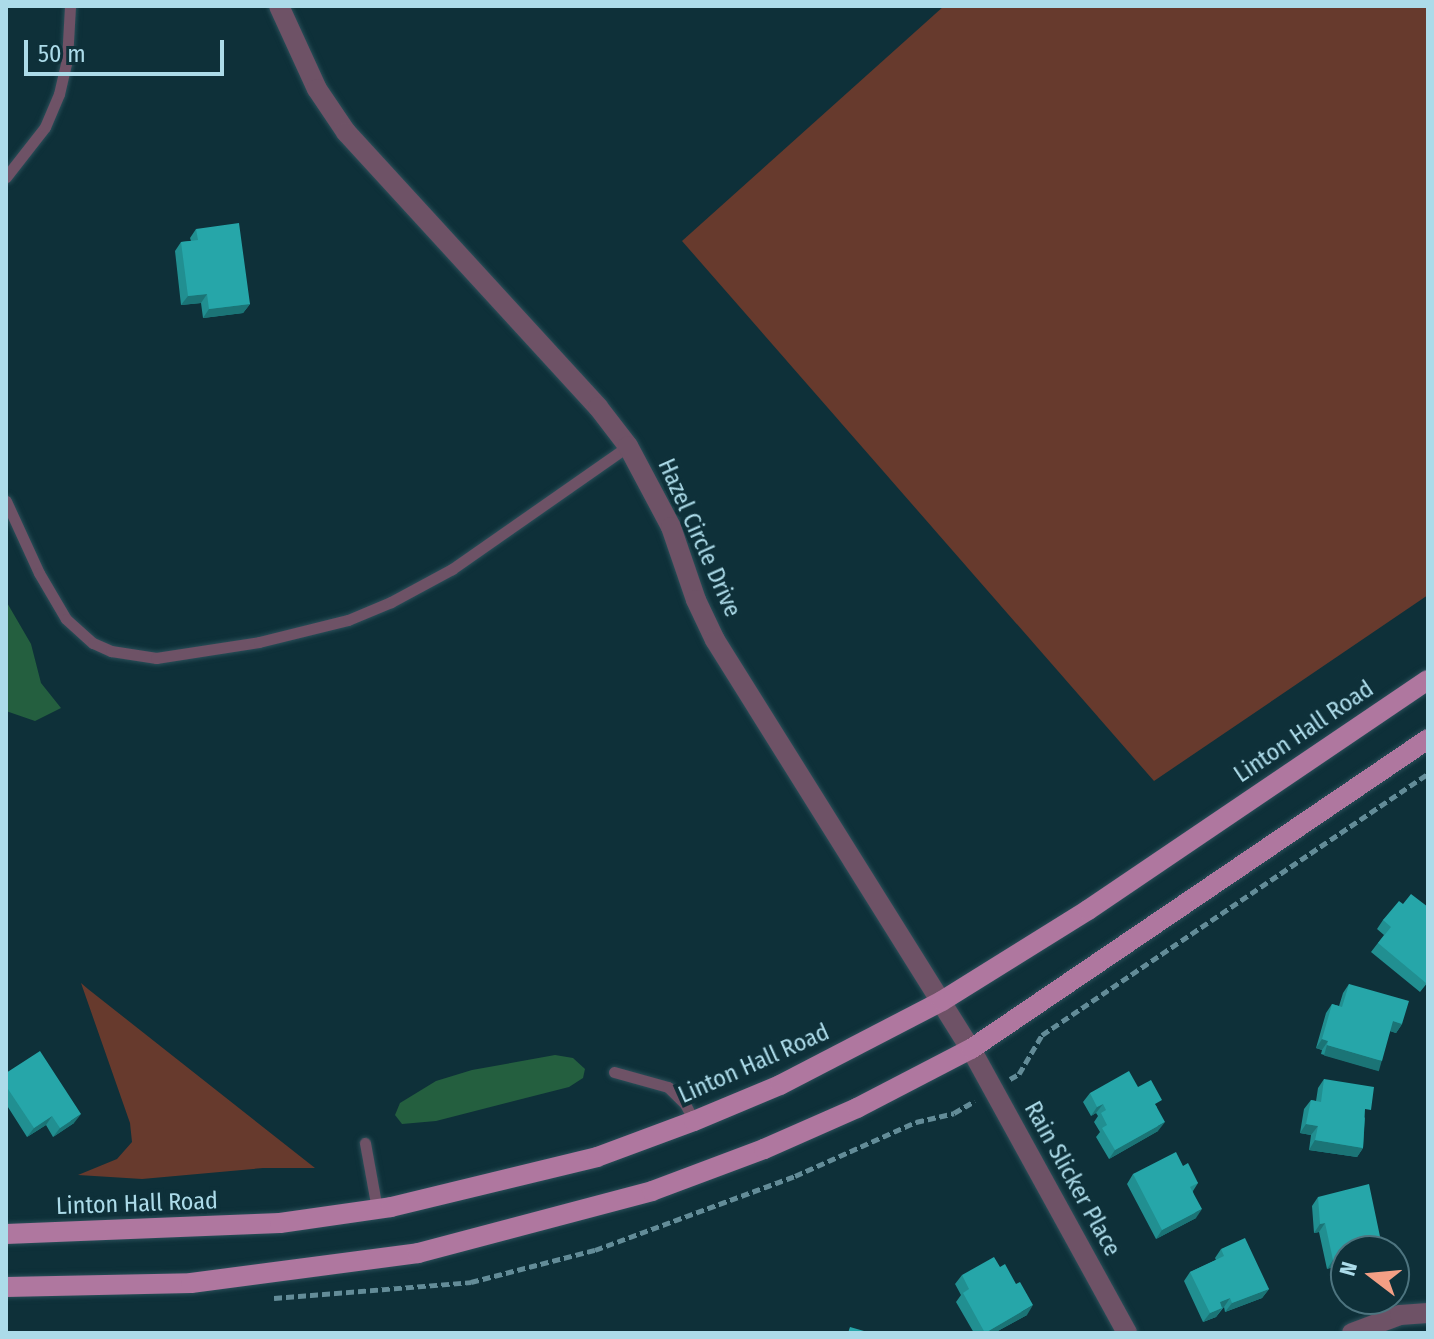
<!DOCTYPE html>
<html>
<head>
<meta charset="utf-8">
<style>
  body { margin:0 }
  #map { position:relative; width:1434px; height:1339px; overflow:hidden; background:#0e3039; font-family:"Fira Sans Condensed",sans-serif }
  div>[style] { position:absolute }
  .green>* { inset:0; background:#673a2d }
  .water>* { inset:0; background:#245f3f }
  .path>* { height:5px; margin-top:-2.5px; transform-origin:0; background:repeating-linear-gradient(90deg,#638c98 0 8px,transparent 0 12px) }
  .roads { filter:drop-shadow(0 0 2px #2a4f59) drop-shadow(0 0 2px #2a4f59) }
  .lane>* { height:11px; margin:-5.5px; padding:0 5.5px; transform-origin:5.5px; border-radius:5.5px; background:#6e5266 }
  .street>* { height:20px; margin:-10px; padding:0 10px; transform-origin:10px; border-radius:10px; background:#6e5266 }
  .primary>* { height:20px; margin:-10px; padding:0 10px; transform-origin:10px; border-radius:10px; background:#af779f }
  .wall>* { inset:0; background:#218f91 }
  .shaded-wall>* { inset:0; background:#1b7476; transform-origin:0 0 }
  .building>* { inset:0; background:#26a6a9 }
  span { translate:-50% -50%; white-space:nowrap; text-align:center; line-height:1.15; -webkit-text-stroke:8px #0e3039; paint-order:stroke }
  .street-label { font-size:24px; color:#acdbe9 }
  .frame { position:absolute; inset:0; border:8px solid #acdbe9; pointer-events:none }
  .north { position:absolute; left:1330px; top:1235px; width:80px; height:80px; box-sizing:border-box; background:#0e3039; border:2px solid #4d747f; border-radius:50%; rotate:286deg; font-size:22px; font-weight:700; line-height:32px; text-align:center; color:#acdbe9 }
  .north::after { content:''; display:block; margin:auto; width:28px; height:36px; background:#f39f85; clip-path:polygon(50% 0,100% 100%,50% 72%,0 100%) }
  .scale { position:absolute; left:24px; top:40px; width:200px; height:36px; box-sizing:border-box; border:4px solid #acdbe9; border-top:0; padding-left:10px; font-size:24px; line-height:28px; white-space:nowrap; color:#acdbe9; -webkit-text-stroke:6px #0e3039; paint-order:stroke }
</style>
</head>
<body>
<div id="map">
  <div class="green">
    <i style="clip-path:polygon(944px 6px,1428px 6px,1428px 595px,1154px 781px,682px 241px)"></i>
    <i style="clip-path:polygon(81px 983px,88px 989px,315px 1168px,263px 1168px,142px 1179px,78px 1175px,117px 1159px,132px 1142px,130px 1123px)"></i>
  </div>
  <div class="water">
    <i style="clip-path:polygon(6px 601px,31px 644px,41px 683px,61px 708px,35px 721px,6px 711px)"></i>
    <i style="clip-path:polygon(555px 1055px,573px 1058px,585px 1069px,583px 1078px,569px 1087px,436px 1121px,402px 1124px,395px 1115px,400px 1103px,436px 1081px,472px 1070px)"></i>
  </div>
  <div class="path">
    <i style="left:1010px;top:1079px;width:10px;rotate:-29deg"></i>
    <i style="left:1019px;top:1074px;width:45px;rotate:-59.5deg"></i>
    <i style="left:1042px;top:1035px;width:466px;rotate:-34.1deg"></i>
    <i style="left:274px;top:1298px;width:198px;rotate:-4.6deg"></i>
    <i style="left:471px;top:1282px;width:128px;rotate:-14.5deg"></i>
    <i style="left:595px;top:1250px;width:213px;rotate:-20.3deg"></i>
    <i style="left:795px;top:1176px;width:133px;rotate:-24.1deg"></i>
    <i style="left:916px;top:1122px;width:39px;rotate:-13deg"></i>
    <i style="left:954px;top:1113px;width:24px;rotate:-30deg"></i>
  </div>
  <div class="roads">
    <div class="lane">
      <i style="left:6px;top:177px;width:63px;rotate:-52deg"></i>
      <i style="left:45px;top:127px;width:36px;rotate:-67deg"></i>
      <i style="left:59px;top:94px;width:35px;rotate:-77deg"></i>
      <i style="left:67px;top:60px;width:54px;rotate:-86.8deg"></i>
      <i style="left:6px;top:501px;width:79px;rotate:65.4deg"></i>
      <i style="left:39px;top:573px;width:53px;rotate:59.6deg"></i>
      <i style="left:66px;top:619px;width:36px;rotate:42deg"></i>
      <i style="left:93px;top:643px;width:20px;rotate:24deg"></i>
      <i style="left:111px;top:651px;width:46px;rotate:8.8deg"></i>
      <i style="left:156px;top:658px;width:104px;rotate:-8.8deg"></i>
      <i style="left:259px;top:642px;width:92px;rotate:-13.9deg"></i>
      <i style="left:348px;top:620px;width:47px;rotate:-22.7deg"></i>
      <i style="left:391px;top:602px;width:69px;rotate:-28.4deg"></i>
      <i style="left:452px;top:569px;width:215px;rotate:-34.9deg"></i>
      <i style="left:614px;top:1072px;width:56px;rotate:15.5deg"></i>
      <i style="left:668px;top:1087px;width:24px;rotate:45deg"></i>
      <i style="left:685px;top:1104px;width:19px;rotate:62deg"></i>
      <i style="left:365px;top:1143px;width:67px;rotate:79.7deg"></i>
    </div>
    <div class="street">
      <i style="left:279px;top:6px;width:91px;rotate:65.4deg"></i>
      <i style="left:317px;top:89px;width:52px;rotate:56deg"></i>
      <i style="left:346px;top:132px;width:373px;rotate:47.5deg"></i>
      <i style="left:598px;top:407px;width:49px;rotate:52.4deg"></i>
      <i style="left:628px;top:446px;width:92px;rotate:62deg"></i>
      <i style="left:671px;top:527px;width:77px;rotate:71.1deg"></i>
      <i style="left:696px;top:600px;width:44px;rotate:64.6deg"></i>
      <i style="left:715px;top:640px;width:483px;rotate:58deg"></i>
      <i style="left:971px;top:1049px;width:324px;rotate:61.2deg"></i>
      <i style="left:1352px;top:1333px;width:51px;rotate:-20.6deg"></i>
      <i style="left:1400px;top:1315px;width:28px;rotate:-4deg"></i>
    </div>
    <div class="primary">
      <i style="left:6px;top:1234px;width:274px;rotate:-2.3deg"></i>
      <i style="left:280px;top:1223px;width:112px;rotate:-8.2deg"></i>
      <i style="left:391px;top:1207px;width:212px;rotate:-13.6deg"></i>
      <i style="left:597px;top:1157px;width:103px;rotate:-20.4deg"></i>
      <i style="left:694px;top:1121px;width:93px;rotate:-22.7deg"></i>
      <i style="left:780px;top:1085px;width:182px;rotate:-27.4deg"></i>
      <i style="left:942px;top:1001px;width:172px;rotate:-31.9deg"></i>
      <i style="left:1088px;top:910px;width:410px;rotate:-34.1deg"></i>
      <i style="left:6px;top:1287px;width:185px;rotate:-1.2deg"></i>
      <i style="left:191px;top:1283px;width:229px;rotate:-7.5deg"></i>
      <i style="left:418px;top:1253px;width:242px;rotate:-14.8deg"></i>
      <i style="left:652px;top:1191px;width:120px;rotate:-20.6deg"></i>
      <i style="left:764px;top:1149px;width:102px;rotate:-23.8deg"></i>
      <i style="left:857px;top:1108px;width:128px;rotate:-27.4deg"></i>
      <i style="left:971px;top:1049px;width:552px;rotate:-34.15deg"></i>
    </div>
  </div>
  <div class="wall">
    <i style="clip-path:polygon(196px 229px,250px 304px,243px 313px,203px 318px,201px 303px,181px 305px,175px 251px,181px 242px,191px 241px,190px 238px)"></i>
    <i style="clip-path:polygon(1403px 904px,1428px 907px,1428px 982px,1420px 992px,1371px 952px,1384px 935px,1377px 929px,1383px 920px)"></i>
    <i style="clip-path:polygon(1349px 984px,1402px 1024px,1396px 1033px,1390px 1031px,1376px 1070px,1321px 1054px,1322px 1050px,1316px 1048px,1326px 1013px,1332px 1004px,1339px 1006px,1343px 993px)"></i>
    <i style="clip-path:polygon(6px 1073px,74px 1123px,53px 1137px,46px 1125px,27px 1137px,6px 1104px)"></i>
    <i style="clip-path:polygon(1324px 1079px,1365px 1118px,1363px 1148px,1357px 1157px,1309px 1150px,1311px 1135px,1300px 1133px,1304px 1109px,1311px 1100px,1316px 1101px,1318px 1088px)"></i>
    <i style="clip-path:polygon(1138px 1087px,1157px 1107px,1158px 1131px,1109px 1159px,1096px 1137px,1100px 1132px,1094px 1122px,1098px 1116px,1096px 1113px,1091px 1116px,1083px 1102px,1090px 1093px)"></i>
    <i style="clip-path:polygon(1183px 1166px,1198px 1183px,1193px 1191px,1196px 1218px,1156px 1239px,1127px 1184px,1133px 1174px)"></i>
    <i style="clip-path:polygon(1318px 1197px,1382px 1246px,1327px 1269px,1319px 1232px,1314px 1233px,1312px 1206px)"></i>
    <i style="clip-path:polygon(1221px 1249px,1269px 1289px,1262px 1298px,1225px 1312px,1224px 1307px,1216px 1317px,1203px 1322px,1184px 1281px,1190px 1272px,1216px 1260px,1215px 1258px)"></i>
    <i style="clip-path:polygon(962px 1275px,1027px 1315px,994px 1333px,974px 1333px,956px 1302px,961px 1295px,955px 1284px)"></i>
  </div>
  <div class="shaded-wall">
    <i style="clip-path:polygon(207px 294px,201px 303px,181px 305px,188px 296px)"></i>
    <i style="clip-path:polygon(250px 304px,243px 313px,203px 318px,209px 309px)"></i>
    <i style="clip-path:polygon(1393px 1021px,1402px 1024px,1396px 1033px,1387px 1030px)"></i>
    <i style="clip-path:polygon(1322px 1039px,1328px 1041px,1322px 1050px,1316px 1048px)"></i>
    <i style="left:1327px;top:1045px;width:57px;height:11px;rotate:16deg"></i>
    <i style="clip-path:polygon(1103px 1104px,1096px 1113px,1091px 1116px,1097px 1107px)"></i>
    <i style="clip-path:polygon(81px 1114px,74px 1123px,53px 1137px,60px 1128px)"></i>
    <i style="clip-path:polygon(52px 1116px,46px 1125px,27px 1137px,34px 1128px)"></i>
    <i style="clip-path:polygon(1165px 1122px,1158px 1131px,1109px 1159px,1115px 1150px)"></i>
    <i style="clip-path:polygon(1306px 1124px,1318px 1126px,1311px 1135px,1300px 1133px)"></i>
    <i style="clip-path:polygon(1315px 1140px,1363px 1148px,1357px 1157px,1309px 1150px)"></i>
    <i style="clip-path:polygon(1202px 1209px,1196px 1218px,1156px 1239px,1162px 1230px)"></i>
    <i style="clip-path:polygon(1325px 1223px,1319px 1232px,1314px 1233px,1320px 1224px)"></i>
    <i style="clip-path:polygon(1382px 1246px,1379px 1251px,1365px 1251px)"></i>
    <i style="clip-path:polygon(1346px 1256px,1346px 1264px,1327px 1269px,1333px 1260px)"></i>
    <i style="clip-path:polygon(1269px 1289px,1262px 1298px,1225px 1312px,1232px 1303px)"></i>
    <i style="clip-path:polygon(1230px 1298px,1224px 1307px,1213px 1311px,1220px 1302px)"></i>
    <i style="clip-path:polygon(1033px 1305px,1027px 1315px,994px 1333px,985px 1333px)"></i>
    <i style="clip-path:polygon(1222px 1308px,1216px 1317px,1203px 1322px,1210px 1313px)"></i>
  </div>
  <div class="building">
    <i style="clip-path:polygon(239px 223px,250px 304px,209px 309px,207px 294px,188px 296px,181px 242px,198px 240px,196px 229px)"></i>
    <i style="clip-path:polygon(1411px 894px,1428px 907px,1428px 981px,1426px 983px,1378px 943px,1391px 927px,1383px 920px,1399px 901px,1403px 904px)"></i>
    <i style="clip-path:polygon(1349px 984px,1409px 1001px,1402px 1024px,1393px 1021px,1382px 1061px,1327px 1045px,1328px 1041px,1322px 1039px,1332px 1004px,1342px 1007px)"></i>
    <i style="clip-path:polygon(40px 1051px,81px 1114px,60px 1128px,52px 1116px,34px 1128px,6px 1086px,6px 1073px)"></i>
    <i style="clip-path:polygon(1129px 1071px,1138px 1087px,1151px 1080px,1162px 1100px,1155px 1104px,1165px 1122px,1115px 1150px,1102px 1128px,1107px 1125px,1101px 1113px,1106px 1110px,1103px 1104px,1097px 1107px,1090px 1093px)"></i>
    <i style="clip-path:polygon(1324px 1079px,1374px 1087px,1371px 1110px,1365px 1109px,1363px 1148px,1315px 1140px,1318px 1126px,1306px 1124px,1311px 1100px,1321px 1102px)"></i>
    <i style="clip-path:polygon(1176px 1152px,1183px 1166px,1188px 1163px,1198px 1183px,1190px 1187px,1202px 1209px,1162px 1230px,1133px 1174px)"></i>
    <i style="clip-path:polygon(1369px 1184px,1382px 1246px,1365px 1251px,1346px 1251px,1346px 1256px,1333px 1260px,1325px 1223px,1320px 1224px,1318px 1197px)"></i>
    <i style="clip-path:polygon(1245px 1238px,1269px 1289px,1232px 1303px,1230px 1298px,1220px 1302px,1222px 1308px,1210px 1313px,1190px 1272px,1224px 1256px,1221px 1249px)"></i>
    <i style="clip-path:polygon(994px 1257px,1000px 1267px,1005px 1264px,1016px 1284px,1020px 1282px,1033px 1305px,985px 1333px,963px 1293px,969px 1289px,962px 1275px)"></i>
    <i style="clip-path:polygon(850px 1327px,864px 1331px,863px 1333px,848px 1333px)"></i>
  </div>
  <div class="street-label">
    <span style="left:699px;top:538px;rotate:66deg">Hazel Circle Drive</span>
    <span style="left:1304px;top:732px;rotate:-34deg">Linton Hall Road</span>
    <span style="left:754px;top:1064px;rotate:-24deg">Linton Hall Road</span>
    <span style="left:1072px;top:1179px;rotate:61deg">Rain Slicker Place</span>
    <span style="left:137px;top:1204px;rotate:-2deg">Linton Hall Road</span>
  </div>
  <div class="frame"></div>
  <div class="north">N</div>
  <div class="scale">50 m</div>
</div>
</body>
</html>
